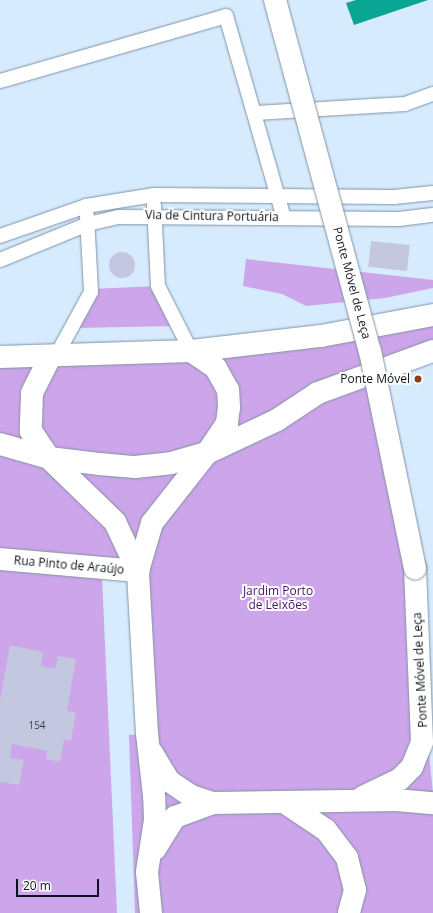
<!DOCTYPE html>
<html>
<head>
<meta charset="utf-8">
<style>
  body { margin:0 }
  #map { position:relative; width:433px; height:913px; overflow:hidden; background:#d6ebfd; font-family:"Open Sans",sans-serif }
  div>[style] { position:absolute }
  .green>* { inset:0; background:#cda5ea }
  .water>* { inset:0; background:#08a693 }
  .building>* { inset:0; background:#c3c7df; transform-origin:0 0 }
  .round { border-radius:50% }
  .roads { filter:drop-shadow(0 0 1px #8093a4) drop-shadow(0 0 1px #8093a4) }
  .service>* { height:14px; margin:-7px; padding:0 7px; transform-origin:7px; border-radius:7px; background:#fff }
  .minor>* { height:22px; margin:-11px; padding:0 11px; transform-origin:11px; border-radius:11px; background:#fff }
  .secondary>* { height:22px; margin:-11px; padding:0 11px; transform-origin:11px; border-radius:11px; background:#fff }
  .bridges { filter:drop-shadow(0 0 1px #8093a4) drop-shadow(0 0 1px #8093a4) }
  .secondary-bridge>* { height:22px; margin:-11px; padding:0 11px; transform-origin:11px; border-radius:11px; background:#fff }
  .dots>* { width:11px; height:11px; translate:-50% -50%; box-sizing:border-box; border:2px solid #fff; border-radius:50% }
  span { translate:-50% -50%; white-space:nowrap; text-align:center; line-height:1.15; -webkit-text-stroke:4px #fff; paint-order:stroke }
  .number-label { font-size:10px; color:#3a404a }
  .number-label span { -webkit-text-stroke-width:0 }
  .street-label { font-size:12px; color:#0c1319 }
  .poi-label { font-size:12px; color:#0c1319 }
  .right { translate:-100% -50%; text-align:right }
  .park-label { font-size:12px; color:#4c106a }
  .scale { position:absolute; left:16px; top:879px; width:83px; height:18px; box-sizing:border-box; border:2px solid #0c1319; border-top:0; padding-left:5px; font-size:12px; line-height:14px; white-space:nowrap; color:#0c1319; -webkit-text-stroke:3px #fff; paint-order:stroke }
</style>
</head>
<body>
<div id="map">
  <div class="green">
    <i style="clip-path:polygon(246px 259px,433px 280px,433px 288px,385px 298px,306px 306px,282px 294px,243px 286px)"></i>
    <i style="clip-path:polygon(158px 286px,177px 326px,73px 328px,91px 289px)"></i>
    <i style="clip-path:polygon(433px 315px,433px 351px,375px 371px,415px 568px,422px 742px,379px 792px,433px 803px,433px 913px,135px 913px,129px 735px,146px 734px,138px 571px,0 559px,0 357px,50px 357px)"></i>
    <i style="clip-path:polygon(0 568px,102px 577px,117px 913px,0 913px)"></i>
    <i style="clip-path:polygon(429px 754px,433px 793px,403px 794px,417px 777px)"></i>
  </div>
  <div class="water">
    <i style="clip-path:polygon(356px 0,428px 0,354px 25px,346px 3px)"></i>
  </div>
  <div class="building">
    <i style="left:371px;top:241px;width:39px;height:26px;rotate:6deg"></i>
    <i class="round" style="left:109px;top:252px;width:26px;height:26px"></i>
    <i style="clip-path:polygon(10px 645px,43px 652px,41px 666px,55px 669px,58px 656px,76px 659px,67px 711px,76px 712px,71px 741px,64px 740px,60px 762px,46px 759px,47px 751px,12px 744px,10px 758px,24px 760px,19px 785px,0 782px,0 700px)"></i>
  </div>
  <div class="roads">
    <div class="service">
      <i style="left:0;top:81px;width:235px;rotate:-16deg"></i>
      <i style="left:226px;top:16px;width:210px;rotate:74deg"></i>
      <i style="left:256px;top:113px;width:149px;rotate:-3.5deg"></i>
      <i style="left:405px;top:104px;width:30px;rotate:-20deg"></i>
      <i style="left:154px;top:205px;width:81px;rotate:87.2deg"></i>
      <i style="left:158px;top:286px;width:73px;rotate:63.1deg"></i>
      <i style="left:0;top:236px;width:91px;rotate:-19.2deg"></i>
      <i style="left:86px;top:206px;width:69px;rotate:-9.2deg"></i>
      <i style="left:154px;top:195px;width:240px;rotate:0.5deg"></i>
      <i style="left:394px;top:197px;width:39px;rotate:-6deg"></i>
      <i style="left:0;top:260px;width:95px;rotate:-22.2deg"></i>
      <i style="left:88px;top:224px;width:32px;rotate:-13deg"></i>
      <i style="left:119px;top:217px;width:280px;rotate:0.4deg"></i>
      <i style="left:399px;top:219px;width:34px;rotate:-7deg"></i>
      <i style="left:56px;top:356px;width:73px;rotate:-61.3deg"></i>
      <i style="left:91px;top:292px;width:77px;rotate:-93deg"></i>
    </div>
    <div class="minor">
      <i style="left:0;top:559px;width:139px;rotate:5deg"></i>
    </div>
    <div class="secondary">
      <i style="left:0;top:357px;width:191px;rotate:-1.8deg"></i>
      <i style="left:191px;top:351px;width:131px;rotate:-6.6deg"></i>
      <i style="left:321px;top:336px;width:114px;rotate:-10.6deg"></i>
      <i style="left:50px;top:357px;width:40px;rotate:116.6deg"></i>
      <i style="left:32px;top:393px;width:38px;rotate:92deg"></i>
      <i style="left:31px;top:431px;width:32px;rotate:56deg"></i>
      <i style="left:49px;top:458px;width:92px;rotate:44.1deg"></i>
      <i style="left:115px;top:522px;width:54px;rotate:64.9deg"></i>
      <i style="left:0;top:444px;width:51px;rotate:15.9deg"></i>
      <i style="left:49px;top:458px;width:50px;rotate:6.8deg"></i>
      <i style="left:99px;top:464px;width:36px;rotate:5deg"></i>
      <i style="left:135px;top:467px;width:36px;rotate:-6deg"></i>
      <i style="left:171px;top:463px;width:37px;rotate:-16deg"></i>
      <i style="left:207px;top:453px;width:77px;rotate:-25.2deg"></i>
      <i style="left:277px;top:420px;width:49px;rotate:-33.4deg"></i>
      <i style="left:318px;top:393px;width:122px;rotate:-20.1deg"></i>
      <i style="left:152px;top:753px;width:33px;rotate:59deg"></i>
      <i style="left:169px;top:781px;width:27px;rotate:34deg"></i>
      <i style="left:191px;top:796px;width:23px;rotate:18deg"></i>
      <i style="left:213px;top:803px;width:183px;rotate:-0.9deg"></i>
      <i style="left:396px;top:800px;width:37px;rotate:5deg"></i>
      <i style="left:363px;top:797px;width:41px;rotate:-25.9deg"></i>
      <i style="left:400px;top:779px;width:17px;rotate:-45deg"></i>
      <i style="left:412px;top:767px;width:27px;rotate:-68deg"></i>
      <i style="left:422px;top:742px;width:174px;rotate:-92.3deg"></i>
      <i style="left:284px;top:802px;width:50px;rotate:33.7deg"></i>
      <i style="left:326px;top:830px;width:35px;rotate:53deg"></i>
      <i style="left:347px;top:858px;width:33px;rotate:76deg"></i>
      <i style="left:355px;top:890px;width:24px;rotate:105deg"></i>
      <i style="left:155px;top:849px;width:38px;rotate:-58deg"></i>
      <i style="left:175px;top:817px;width:40px;rotate:-20.2deg"></i>
      <i style="left:151px;top:913px;width:41px;rotate:-95.6deg"></i>
      <i style="left:147px;top:872px;width:53px;rotate:-81.3deg"></i>
      <i style="left:155px;top:820px;width:24px;rotate:-92deg"></i>
      <i style="left:154px;top:796px;width:62px;rotate:-96.4deg"></i>
      <i style="left:147px;top:734px;width:163px;rotate:-93.2deg"></i>
      <i style="left:138px;top:571px;width:50px;rotate:-73.7deg"></i>
      <i style="left:152px;top:523px;width:89px;rotate:-51.8deg"></i>
      <i style="left:207px;top:453px;width:36px;rotate:-56deg"></i>
      <i style="left:227px;top:423px;width:16px;rotate:-83deg"></i>
      <i style="left:229px;top:407px;width:17px;rotate:-93deg"></i>
      <i style="left:228px;top:390px;width:25px;rotate:-119deg"></i>
      <i style="left:216px;top:368px;width:30px;rotate:-146deg"></i>
    </div>
  </div>
  <div class="bridges">
    <div class="secondary-bridge">
      <i style="left:275px;top:0;width:364px;rotate:74.9deg"></i>
      <i style="left:370px;top:351px;width:222px;rotate:78.3deg"></i>
    </div>
  </div>
  <div class="dots">
    <i style="left:418px;top:379px;background:#864119"></i>
  </div>
  <div class="number-label">
    <span style="left:37px;top:726px">154</span>
  </div>
  <div class="street-label">
    <span style="left:212px;top:216px;rotate:1deg">Via de Cintura Portuária</span>
    <span style="left:352px;top:283px;rotate:75deg">Ponte Móvel de Leça</span>
    <span style="left:69px;top:565px;rotate:5deg">Rua Pinto de Araújo</span>
    <span style="left:420px;top:670px;rotate:-93deg">Ponte Móvel de Leça</span>
  </div>
  <div class="poi-label">
    <span class="right" style="left:410px;top:379px">Ponte Móvel</span>
  </div>
  <div class="park-label">
    <span style="left:278px;top:598px">Jardim Porto<br>de Leixões</span>
  </div>
  <div class="scale">20 m</div>
</div>
</body>
</html>
